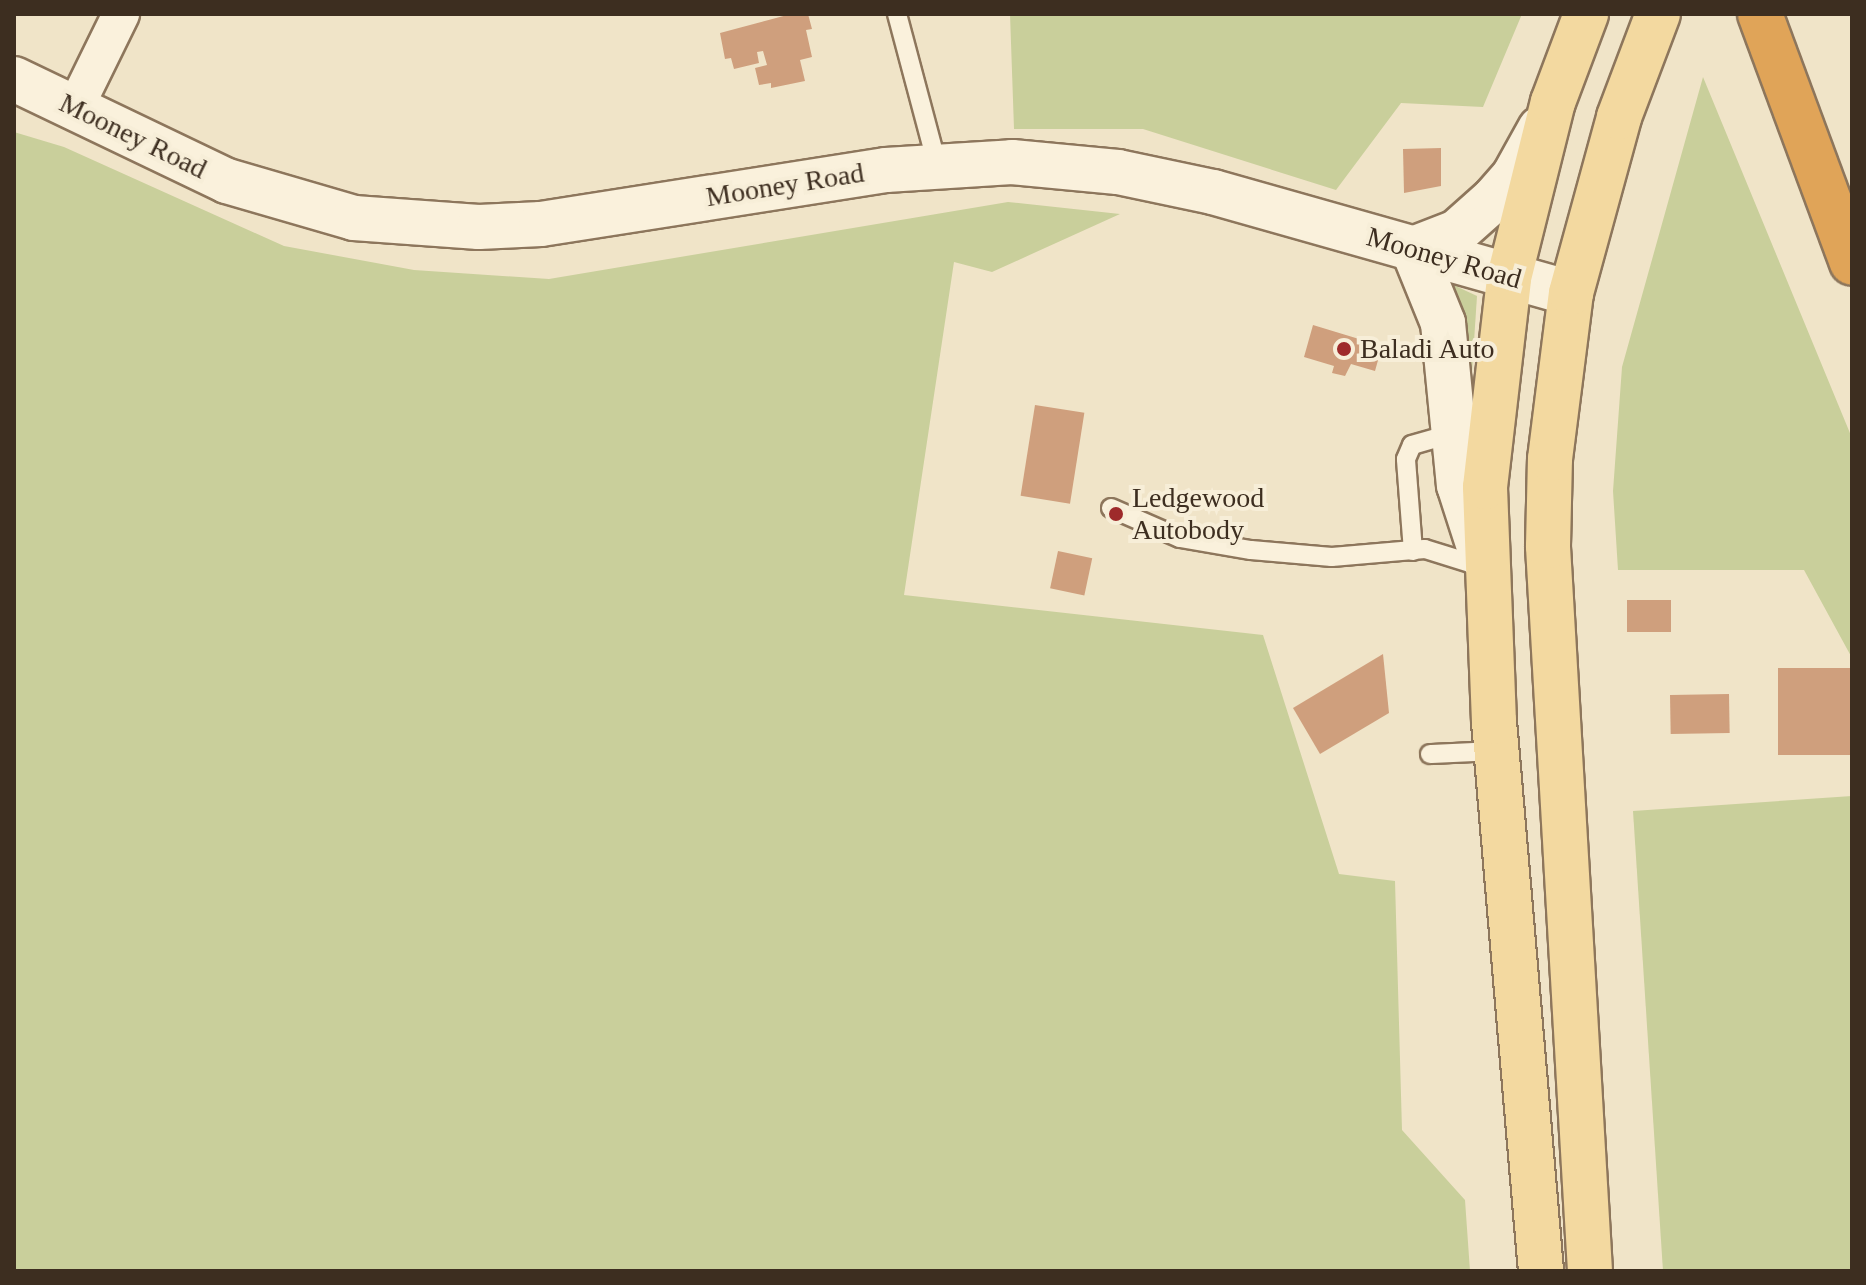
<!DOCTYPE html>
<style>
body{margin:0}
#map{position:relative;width:1866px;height:1285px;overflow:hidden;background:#f0e4c8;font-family:Georgia,serif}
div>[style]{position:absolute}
.green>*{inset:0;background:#c9cf9b}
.building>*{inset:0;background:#cf9f7d;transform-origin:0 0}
.roads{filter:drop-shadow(2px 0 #8d765c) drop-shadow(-2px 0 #8d765c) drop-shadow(0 2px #8d765c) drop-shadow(0 -2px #8d765c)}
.service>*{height:18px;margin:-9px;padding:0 9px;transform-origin:9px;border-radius:9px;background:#faf1dc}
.minor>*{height:36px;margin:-18px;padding:0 18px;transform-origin:18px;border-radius:18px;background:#faf1dc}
.tertiary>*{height:44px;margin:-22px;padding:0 22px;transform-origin:22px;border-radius:22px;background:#faf1dc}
.primary>*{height:44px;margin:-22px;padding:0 22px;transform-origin:22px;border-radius:22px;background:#f3d9a0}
.motorway>*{height:44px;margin:-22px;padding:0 22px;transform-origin:22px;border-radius:22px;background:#e0a458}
.dots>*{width:22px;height:22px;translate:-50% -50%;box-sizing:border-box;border:4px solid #f7eed8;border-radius:50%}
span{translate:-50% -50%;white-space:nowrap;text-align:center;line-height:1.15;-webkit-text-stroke:8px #f7eed8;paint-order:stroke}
.street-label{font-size:28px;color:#3d2e20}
.poi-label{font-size:28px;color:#3d2e20}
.left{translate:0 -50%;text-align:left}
.frame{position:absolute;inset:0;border:16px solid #3d2e20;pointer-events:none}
</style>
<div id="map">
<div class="green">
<i style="clip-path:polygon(1010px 14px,1522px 14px,1483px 107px,1401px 103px,1336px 190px,1143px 129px,1014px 129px)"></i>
<i style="clip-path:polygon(1703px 77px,1852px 438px,1852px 658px,1804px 570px,1618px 570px,1613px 491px,1622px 367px)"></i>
<i style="clip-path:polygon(14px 132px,64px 147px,284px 246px,414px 270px,549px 279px,1008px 202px,1120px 214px,992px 272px,954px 262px,904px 595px,1263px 635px,1339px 874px,1395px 881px,1402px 1130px,1465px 1200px,1470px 1271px,14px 1271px)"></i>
<i style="clip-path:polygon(1445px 281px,1477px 296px,1469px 417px)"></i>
<i style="clip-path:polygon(1852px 796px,1852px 1271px,1663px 1271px,1633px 811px)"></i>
</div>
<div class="building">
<i style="clip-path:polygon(791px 14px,808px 14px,812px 29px,806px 30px,812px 57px,800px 60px,805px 81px,771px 88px,771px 83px,759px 85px,755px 68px,767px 65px,763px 51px,757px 52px,759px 63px,734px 69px,731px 58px,725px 59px,720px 33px)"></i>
<i style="clip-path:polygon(1441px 148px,1441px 186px,1404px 193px,1403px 149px)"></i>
<i style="clip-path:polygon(1313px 325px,1382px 346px,1375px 371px,1351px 364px,1345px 376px,1332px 373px,1334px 366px,1304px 357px)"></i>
<i style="left:1035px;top:405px;width:50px;height:92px;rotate:9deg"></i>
<i style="left:1058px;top:551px;width:35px;height:38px;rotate:12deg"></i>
<i style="left:1627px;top:600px;width:44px;height:32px"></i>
<i style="clip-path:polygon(1383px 654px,1389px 713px,1320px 754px,1293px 708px)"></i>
<i style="left:1852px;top:668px;width:87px;height:74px;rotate:90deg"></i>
<i style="left:1729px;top:694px;width:39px;height:59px;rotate:89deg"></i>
</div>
<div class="roads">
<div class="service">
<i style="left:897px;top:14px;width:155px;rotate:75.1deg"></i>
<i style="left:1111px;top:508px;width:75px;rotate:23.5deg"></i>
<i style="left:1180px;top:538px;width:72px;rotate:9.6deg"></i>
<i style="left:1251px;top:550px;width:81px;rotate:4.9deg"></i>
<i style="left:1332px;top:557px;width:93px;rotate:-4.9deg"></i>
<i style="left:1425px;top:549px;width:61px;rotate:17.2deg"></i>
<i style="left:1413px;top:551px;width:92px;rotate:-94.4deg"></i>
<i style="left:1406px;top:459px;width:15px;rotate:-67deg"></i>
<i style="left:1412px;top:445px;width:44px;rotate:-15.9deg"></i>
<i style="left:1430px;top:754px;width:67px;rotate:-2.6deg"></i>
</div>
<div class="minor">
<i style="left:75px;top:108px;width:105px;rotate:-63.9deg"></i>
</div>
<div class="tertiary">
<i style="left:14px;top:79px;width:236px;rotate:25.6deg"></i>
<i style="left:227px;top:181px;width:132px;rotate:16.2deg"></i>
<i style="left:354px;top:218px;width:125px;rotate:4.1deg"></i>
<i style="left:479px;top:227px;width:62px;rotate:-2.8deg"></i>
<i style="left:541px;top:224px;width:349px;rotate:-8.9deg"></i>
<i style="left:886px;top:170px;width:126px;rotate:-3.6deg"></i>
<i style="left:1012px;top:162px;width:106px;rotate:5.4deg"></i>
<i style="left:1118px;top:172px;width:97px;rotate:11.9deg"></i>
<i style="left:1213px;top:192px;width:372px;rotate:15.8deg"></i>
<i style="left:1413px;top:249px;width:80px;rotate:67.9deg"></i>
<i style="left:1443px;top:323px;width:163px;rotate:84.4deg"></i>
<i style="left:1459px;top:485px;width:75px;rotate:72.1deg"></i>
<i style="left:1413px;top:249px;width:47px;rotate:-21.1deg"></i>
<i style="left:1457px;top:232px;width:50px;rotate:-41.7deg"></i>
<i style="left:1494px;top:199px;width:30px;rotate:-49deg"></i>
<i style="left:1514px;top:176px;width:54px;rotate:-61deg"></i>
</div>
<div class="primary">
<i style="left:1541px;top:1271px;width:551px;rotate:-94.89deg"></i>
<i style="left:1494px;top:722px;width:235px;rotate:-92.2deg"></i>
<i style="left:1485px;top:487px;width:210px;rotate:-83.4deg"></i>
<i style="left:1509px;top:278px;width:181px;rotate:-76deg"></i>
<i style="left:1553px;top:102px;width:94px;rotate:-69.4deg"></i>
<i style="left:1590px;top:1271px;width:726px;rotate:-93.32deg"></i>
<i style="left:1548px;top:546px;width:87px;rotate:-88.7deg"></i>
<i style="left:1550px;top:459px;width:167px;rotate:-82.8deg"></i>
<i style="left:1571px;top:293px;width:182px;rotate:-74.7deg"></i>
<i style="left:1619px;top:117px;width:110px;rotate:-69.3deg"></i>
</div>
<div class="motorway">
<i style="left:1760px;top:14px;width:265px;rotate:69.7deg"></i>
</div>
</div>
<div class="dots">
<i style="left:1344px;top:349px;background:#9e2a2b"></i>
<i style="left:1116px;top:514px;background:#9e2a2b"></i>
</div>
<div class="street-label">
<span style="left:133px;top:136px;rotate:26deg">Mooney Road</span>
<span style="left:785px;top:185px;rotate:-9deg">Mooney Road</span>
<span style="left:1444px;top:258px;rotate:16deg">Mooney Road</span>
</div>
<div class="poi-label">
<span class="left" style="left:1360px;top:349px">Baladi Auto</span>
<span class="left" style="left:1132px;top:514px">Ledgewood<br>Autobody</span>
</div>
<div class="frame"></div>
</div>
